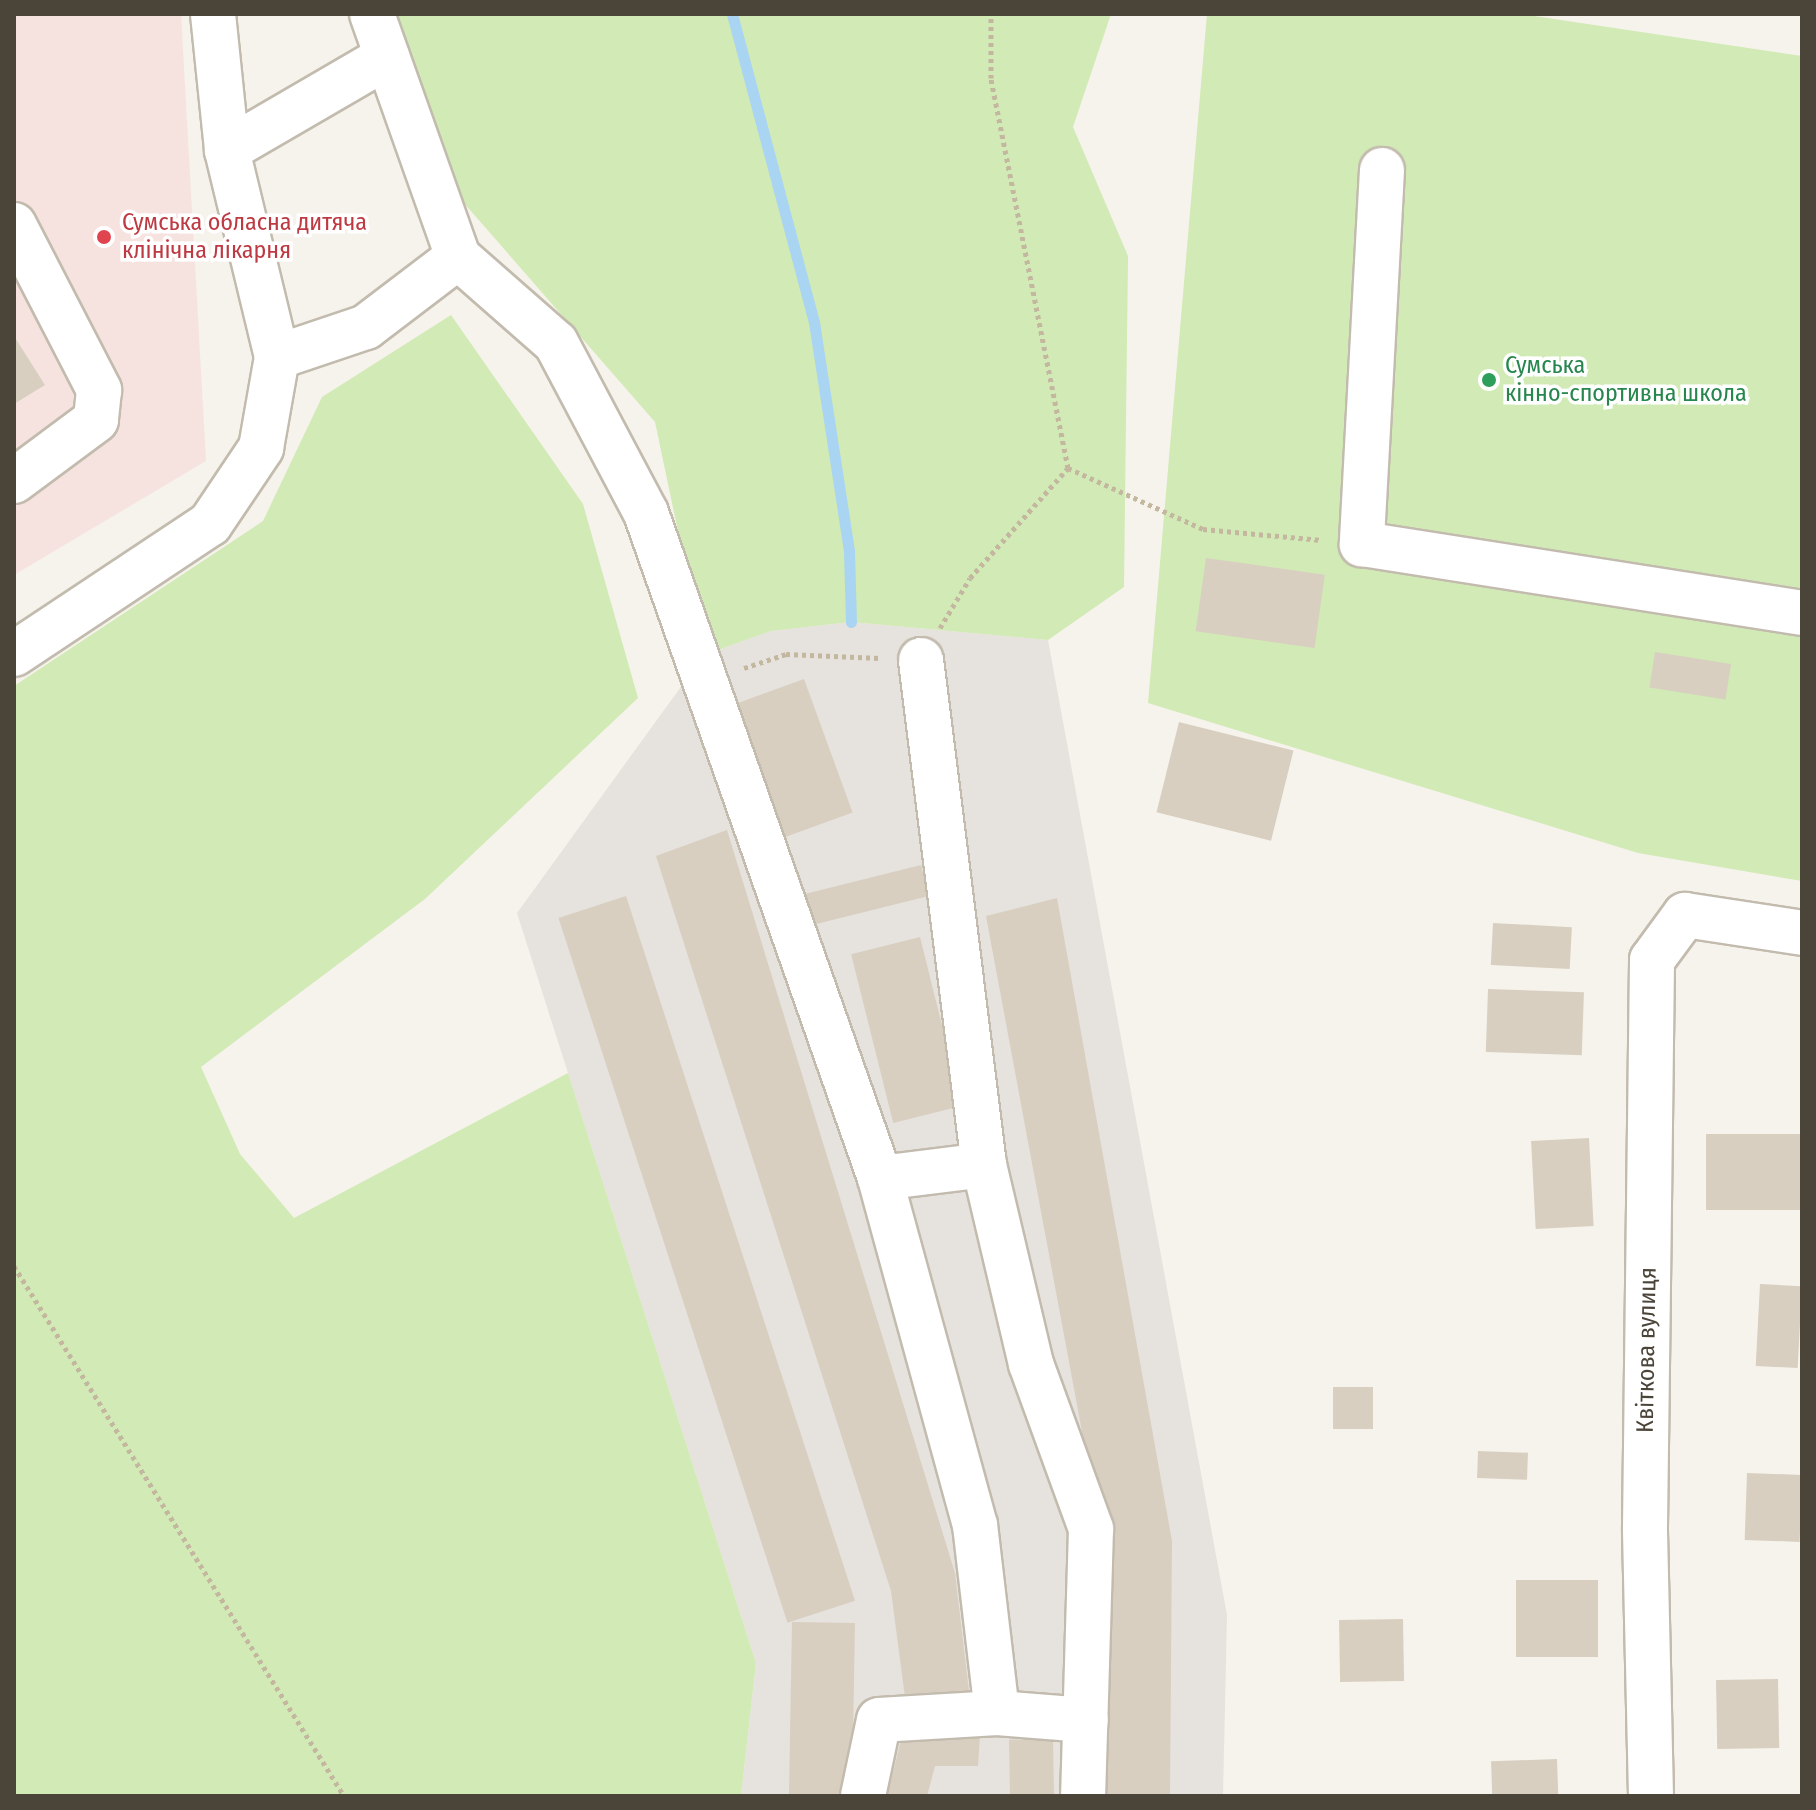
<!DOCTYPE html>
<meta charset="utf-8">
<style>
body{margin:0}
#map{position:relative;width:1816px;height:1810px;overflow:hidden;background:#f6f3ec;font-family:"Fira Sans Condensed",sans-serif}
div>[style]{position:absolute}
.industrial>*{inset:0;background:#e6e2dd}
.medical>*{inset:0;background:#f6e3e0}
.green>*{inset:0;background:#d2eab5}
.stream>*{height:11px;margin:-5.5px;padding:0 5.5px;transform-origin:5.5px;border-radius:5.5px;background:#a9d4f2}
.building>*{inset:0;background:#d8cfc1;transform-origin:0 0}
.path>*{height:5px;margin-top:-2.5px;transform-origin:0;background:repeating-linear-gradient(90deg,#c4b79f 0 4px,transparent 0 8px)}
.roads{filter:drop-shadow(2px 0 #c2bbae) drop-shadow(-2px 0 #c2bbae) drop-shadow(0 2px #c2bbae) drop-shadow(0 -2px #c2bbae)}
.minor>*{height:44px;margin:-22px;padding:0 22px;transform-origin:22px;border-radius:22px;background:#fff}
.dots>*{width:22px;height:22px;translate:-50% -50%;box-sizing:border-box;border:4px solid #fff;border-radius:50%}
span{translate:-50% -50%;white-space:nowrap;text-align:center;line-height:1.15;-webkit-text-stroke:7px #fff;paint-order:stroke}
.health-label{font-size:24px;color:#be3a42}
.left{translate:0 -50%;text-align:left}
.leisure-label{font-size:24px;color:#27864d}
.street-label{font-size:24px;color:#4b4439}
.frame{position:absolute;inset:0;border:16px solid #4b4439;pointer-events:none}
</style>
<div id="map">
<div class="industrial">
<i style="clip-path:polygon(851px 622px,1048px 640px,1227px 1615px,1223px 1796px,741px 1796px,756px 1663px,517px 913px,704px 655px,771px 631px)"></i>
</div>
<div class="medical">
<i style="clip-path:polygon(14px 14px,181px 14px,206px 461px,14px 575px)"></i>
</div>
<div class="green">
<i style="clip-path:polygon(386px 14px,1111px 14px,1073px 127px,1128px 256px,1124px 587px,1048px 640px,851px 622px,771px 631px,704px 655px,655px 422px,463px 202px)"></i>
<i style="clip-path:polygon(1207px 14px,1521px 14px,1802px 56px,1802px 881px,1638px 853px,1148px 703px)"></i>
<i style="clip-path:polygon(451px 315px,583px 504px,638px 698px,425px 899px,201px 1067px,240px 1154px,294px 1218px,568px 1073px,756px 1663px,741px 1796px,14px 1796px,14px 686px,263px 521px,322px 397px)"></i>
</div>
<div class="stream">
<i style="left:732px;top:14px;width:319px;rotate:75.1deg"></i>
<i style="left:814px;top:322px;width:232px;rotate:81.3deg"></i>
<i style="left:849px;top:551px;width:71px;rotate:88.4deg"></i>
</div>
<div class="building">
<i style="clip-path:polygon(14px 336px,45px 385px,14px 404px)"></i>
<i style="left:1206px;top:558px;width:120px;height:74px;rotate:8deg"></i>
<i style="left:1655px;top:652px;width:77px;height:36px;rotate:9deg"></i>
<i style="left:804px;top:679px;width:142px;height:73px;rotate:70deg"></i>
<i style="left:1179px;top:722px;width:118px;height:93px;rotate:14deg"></i>
<i style="clip-path:polygon(727px 830px,955px 1573px,970px 1700px,906px 1705px,891px 1591px,656px 856px)"></i>
<i style="left:921px;top:865px;width:32px;height:124px;rotate:76deg"></i>
<i style="left:626px;top:896px;width:741px;height:71px;rotate:72deg"></i>
<i style="clip-path:polygon(1057px 898px,1172px 1541px,1170px 1796px,1102px 1796px,1104px 1550px,986px 916px)"></i>
<i style="left:1493px;top:923px;width:79px;height:42px;rotate:3deg"></i>
<i style="left:920px;top:937px;width:174px;height:71px;rotate:76deg"></i>
<i style="left:1488px;top:989px;width:96px;height:63px;rotate:2deg"></i>
<i style="left:1802px;top:1134px;width:76px;height:96px;rotate:90deg"></i>
<i style="left:1589px;top:1138px;width:88px;height:58px;rotate:87deg"></i>
<i style="left:1760px;top:1284px;width:42px;height:82px;rotate:3deg"></i>
<i style="left:1373px;top:1387px;width:42px;height:40px;rotate:90deg"></i>
<i style="left:1478px;top:1451px;width:50px;height:27px;rotate:2deg"></i>
<i style="left:1747px;top:1473px;width:55px;height:67px;rotate:2deg"></i>
<i style="left:1516px;top:1580px;width:82px;height:77px"></i>
<i style="left:1403px;top:1619px;width:62px;height:64px;rotate:89deg"></i>
<i style="left:792px;top:1622px;width:63px;height:174px;rotate:1deg"></i>
<i style="left:1778px;top:1679px;width:69px;height:62px;rotate:89deg"></i>
<i style="clip-path:polygon(903px 1732px,980px 1735px,978px 1766px,935px 1766px,927px 1796px,887px 1796px)"></i>
<i style="left:1053px;top:1739px;width:57px;height:44px;rotate:89deg"></i>
<i style="left:1557px;top:1759px;width:37px;height:66px;rotate:88deg"></i>
</div>
<div class="path">
<i style="left:1068px;top:468px;width:148px;rotate:24.3deg"></i>
<i style="left:1203px;top:529px;width:119px;rotate:5.3deg"></i>
<i style="left:940px;top:628px;width:58px;rotate:-59deg"></i>
<i style="left:970px;top:578px;width:147px;rotate:-48.3deg"></i>
<i style="left:1068px;top:468px;width:398px;rotate:-101.2deg"></i>
<i style="left:991px;top:78px;width:64px;rotate:-90deg"></i>
<i style="left:744px;top:668px;width:44px;rotate:-18.4deg"></i>
<i style="left:786px;top:654px;width:94px;rotate:2.4deg"></i>
<i style="left:14px;top:1266px;width:624px;rotate:58.09deg"></i>
</div>
<div class="roads">
<div class="minor">
<i style="left:213px;top:14px;width:137px;rotate:84.1deg"></i>
<i style="left:227px;top:150px;width:213px;rotate:76.4deg"></i>
<i style="left:277px;top:357px;width:94px;rotate:-18.6deg"></i>
<i style="left:366px;top:327px;width:116px;rotate:-37.3deg"></i>
<i style="left:458px;top:257px;width:130px;rotate:41.3deg"></i>
<i style="left:556px;top:343px;width:192px;rotate:62.1deg"></i>
<i style="left:646px;top:513px;width:705px;rotate:70.61deg"></i>
<i style="left:880px;top:1178px;width:360px;rotate:74.7deg"></i>
<i style="left:975px;top:1525px;width:189px;rotate:83.3deg"></i>
<i style="left:997px;top:1713px;width:118px;rotate:176.6deg"></i>
<i style="left:879px;top:1720px;width:78px;rotate:101.9deg"></i>
<i style="left:372px;top:14px;width:258px;rotate:70.5deg"></i>
<i style="left:227px;top:150px;width:185px;rotate:-30.2deg"></i>
<i style="left:1382px;top:170px;width:375px;rotate:93.1deg"></i>
<i style="left:1362px;top:544px;width:445px;rotate:8.9deg"></i>
<i style="left:14px;top:225px;width:186px;rotate:62.7deg"></i>
<i style="left:99px;top:390px;width:30px;rotate:96deg"></i>
<i style="left:96px;top:420px;width:102px;rotate:143.4deg"></i>
<i style="left:14px;top:654px;width:235px;rotate:-33.6deg"></i>
<i style="left:210px;top:524px;width:92px;rotate:-56.1deg"></i>
<i style="left:261px;top:448px;width:92px;rotate:-80deg"></i>
<i style="left:921px;top:660px;width:509px;rotate:82.89deg"></i>
<i style="left:880px;top:1178px;width:105px;rotate:-7.1deg"></i>
<i style="left:984px;top:1165px;width:204px;rotate:76.7deg"></i>
<i style="left:1031px;top:1364px;width:176px;rotate:70deg"></i>
<i style="left:1091px;top:1529px;width:267px;rotate:91.7deg"></i>
<i style="left:997px;top:1713px;width:89px;rotate:4.5deg"></i>
<i style="left:1651px;top:1796px;width:269px;rotate:-91.3deg"></i>
<i style="left:1645px;top:1527px;width:567px;rotate:-89.29deg"></i>
<i style="left:1652px;top:960px;width:56px;rotate:-53.7deg"></i>
<i style="left:1685px;top:915px;width:118px;rotate:8.7deg"></i>
</div>
</div>
<div class="dots">
<i style="left:104px;top:237px;background:#e0444e"></i>
<i style="left:1489px;top:380px;background:#2e9e5b"></i>
</div>
<div class="health-label">
<span class="left" style="left:122px;top:237px">Сумська обласна дитяча<br>клінічна лікарня</span>
</div>
<div class="leisure-label">
<span class="left" style="left:1505px;top:380px">Сумська<br>кінно-спортивна школа</span>
</div>
<div class="street-label">
<span style="left:1647px;top:1350px;rotate:-89deg">Квіткова вулиця</span>
</div>
<div class="frame"></div>
</div>
